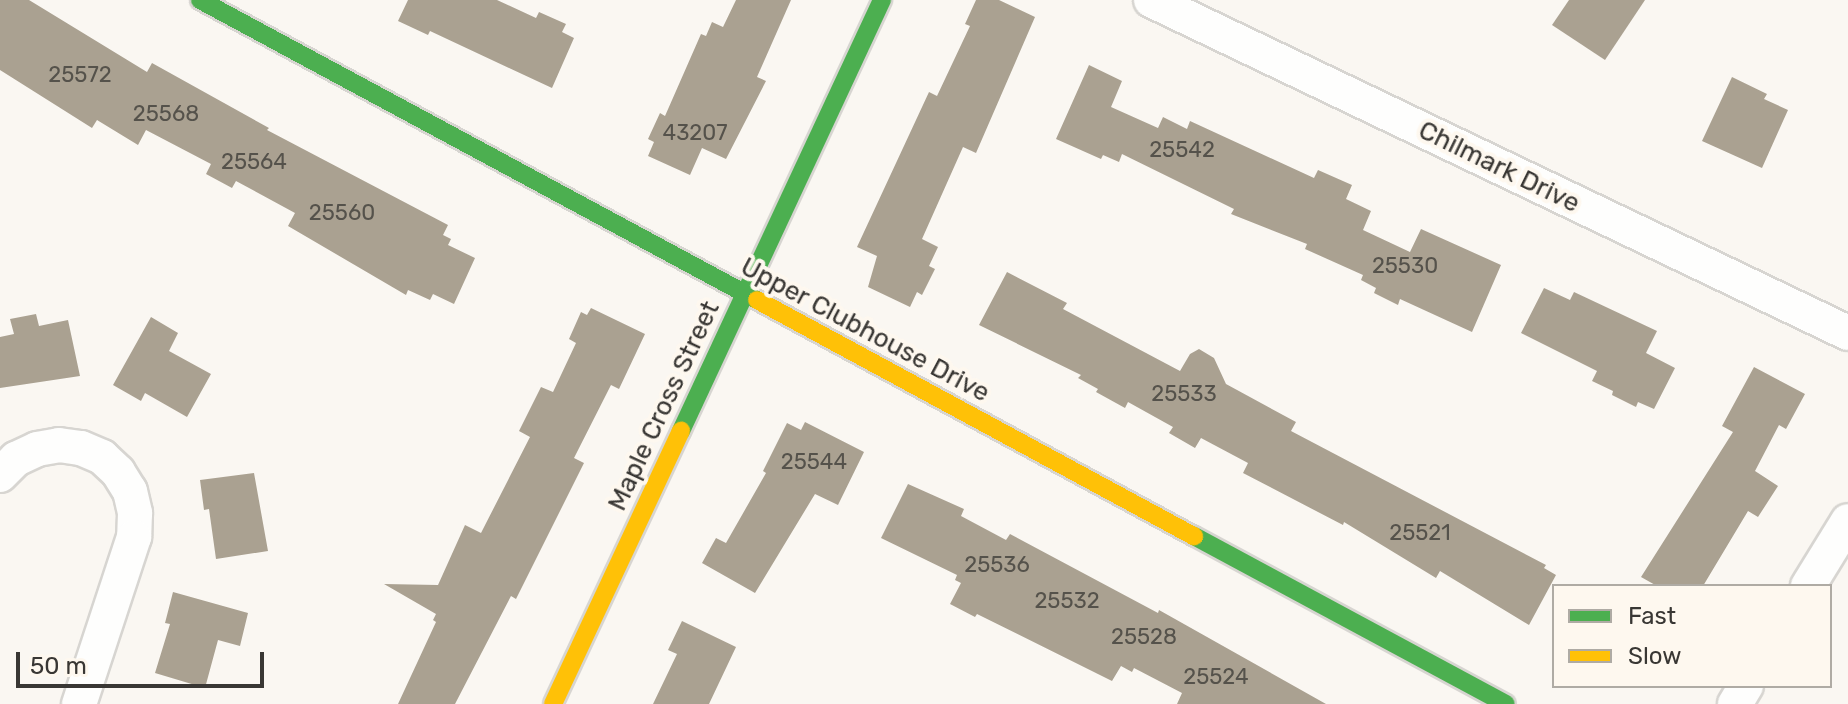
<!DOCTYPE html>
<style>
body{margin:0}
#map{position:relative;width:1848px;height:704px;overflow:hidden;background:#faf7f2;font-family:Rubik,sans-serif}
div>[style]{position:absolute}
.building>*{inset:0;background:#aaa191}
.roads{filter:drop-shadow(2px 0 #d7d5d1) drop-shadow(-2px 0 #d7d5d1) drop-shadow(0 2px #d7d5d1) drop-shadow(0 -2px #d7d5d1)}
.street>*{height:34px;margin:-17px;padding:0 17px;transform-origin:17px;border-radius:17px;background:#fefefd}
.fast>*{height:18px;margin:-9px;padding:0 9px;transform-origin:9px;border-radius:9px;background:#4caf50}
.slow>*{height:18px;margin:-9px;padding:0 9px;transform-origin:9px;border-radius:9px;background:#ffc107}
span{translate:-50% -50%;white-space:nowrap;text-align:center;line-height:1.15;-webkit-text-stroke:8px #fef8ef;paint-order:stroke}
.number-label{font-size:22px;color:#55524b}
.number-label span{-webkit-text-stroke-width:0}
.street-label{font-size:26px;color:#393734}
.legend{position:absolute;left:1552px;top:584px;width:280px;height:104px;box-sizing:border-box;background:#fef8ef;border:2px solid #afaba4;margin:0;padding:10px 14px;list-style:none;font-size:24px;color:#393734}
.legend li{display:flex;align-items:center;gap:16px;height:40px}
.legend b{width:40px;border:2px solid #afaba4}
.scale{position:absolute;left:16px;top:652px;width:248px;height:36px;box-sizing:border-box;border:4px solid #393734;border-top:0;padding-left:10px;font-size:24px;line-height:28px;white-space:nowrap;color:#393734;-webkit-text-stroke:6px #fef8ef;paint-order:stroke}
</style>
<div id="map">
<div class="building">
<i style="clip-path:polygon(0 0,29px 0,147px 72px,152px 63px,269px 128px,267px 130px,448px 225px,443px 235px,451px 239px,448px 245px,475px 258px,454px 304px,433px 294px,430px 300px,408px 290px,406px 295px,288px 226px,295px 213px,236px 181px,232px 188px,206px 174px,211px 164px,146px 130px,138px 145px,97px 120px,92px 128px,0 70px)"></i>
<i style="clip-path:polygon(408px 0,497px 0,536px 18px,539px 12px,566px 24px,562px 32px,574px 38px,552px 88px,430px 31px,428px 35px,398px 21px)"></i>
<i style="clip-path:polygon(736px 0,791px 0,757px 77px,766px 81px,726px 159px,702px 148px,690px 175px,648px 156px,654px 142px,648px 139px,660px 113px,665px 116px,701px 34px,706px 36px,712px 22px,723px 27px)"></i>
<i style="clip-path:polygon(976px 0,999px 0,1035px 17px,976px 153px,963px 147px,922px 239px,938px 247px,929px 266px,935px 269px,922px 295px,917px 292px,910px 307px,868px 287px,877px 256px,857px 247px,929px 92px,937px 96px,970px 26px,965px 24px)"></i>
<i style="clip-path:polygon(1569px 0,1645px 0,1605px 60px,1552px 25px)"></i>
<i style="clip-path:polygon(1089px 65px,1122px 81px,1111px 107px,1158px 128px,1163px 117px,1187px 129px,1190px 121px,1314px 178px,1318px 170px,1352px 185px,1346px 199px,1371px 211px,1363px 230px,1410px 252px,1421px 229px,1501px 265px,1472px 332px,1400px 299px,1398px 305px,1374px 293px,1376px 288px,1361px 280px,1363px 275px,1305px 249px,1307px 244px,1231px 214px,1234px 209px,1122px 154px,1119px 162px,1103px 155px,1101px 159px,1056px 139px)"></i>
<i style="clip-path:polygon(1732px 77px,1767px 94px,1764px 99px,1788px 110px,1762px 168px,1702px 141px)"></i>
<i style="clip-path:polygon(1007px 272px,1067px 303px,1063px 309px,1180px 371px,1190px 354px,1199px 349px,1214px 358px,1226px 384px,1296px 422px,1291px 431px,1546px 565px,1544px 568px,1556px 575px,1529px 625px,1440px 571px,1436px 578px,1344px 522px,1343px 525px,1243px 473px,1248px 463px,1201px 438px,1195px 448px,1169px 433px,1173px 427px,1128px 402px,1125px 408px,1096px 392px,1098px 389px,1078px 378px,1081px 375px,979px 325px)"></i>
<i style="clip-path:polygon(1544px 288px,1570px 300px,1574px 292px,1657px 331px,1646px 353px,1675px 368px,1654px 409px,1638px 402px,1636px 407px,1612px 395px,1613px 391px,1592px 381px,1597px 371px,1521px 333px)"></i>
<i style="clip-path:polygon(591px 308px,645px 334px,619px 389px,611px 385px,574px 458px,584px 463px,516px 599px,511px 596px,455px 704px,398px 704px,436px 622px,433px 620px,436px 614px,384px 584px,438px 585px,465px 525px,481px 533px,530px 437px,519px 431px,541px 387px,553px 392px,576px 343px,569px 339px,581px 312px,587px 315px)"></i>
<i style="clip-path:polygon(36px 314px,39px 326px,68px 320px,80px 376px,0 388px,0 337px,14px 334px,10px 319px)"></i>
<i style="clip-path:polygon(151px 317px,178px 333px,169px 351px,211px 374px,187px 417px,145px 393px,141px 401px,113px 385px)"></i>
<i style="clip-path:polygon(1754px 367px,1805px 394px,1786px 429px,1779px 425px,1755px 471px,1778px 486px,1758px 517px,1748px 511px,1703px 586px,1657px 586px,1641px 577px,1733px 432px,1722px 426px)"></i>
<i style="clip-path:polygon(805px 422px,864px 452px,838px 505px,815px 494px,755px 593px,702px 563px,716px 538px,726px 543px,766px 473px,763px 471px,787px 423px,801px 430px)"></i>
<i style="clip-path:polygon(254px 473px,268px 551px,216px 559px,209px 509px,204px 510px,200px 480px)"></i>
<i style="clip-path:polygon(908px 484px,964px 509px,961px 516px,1006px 540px,1010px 534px,1158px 613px,1159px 610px,1326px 704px,1177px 704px,1182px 693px,1134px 668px,1132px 672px,1121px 666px,1112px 681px,977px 614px,975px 617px,950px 604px,961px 583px,955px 580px,957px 575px,881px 538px)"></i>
<i style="clip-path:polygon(173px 592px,248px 613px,240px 646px,218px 640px,205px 688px,155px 673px,170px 624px,165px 623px)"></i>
<i style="clip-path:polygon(682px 621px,736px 647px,709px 704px,653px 704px,677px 654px,668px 650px)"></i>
</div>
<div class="roads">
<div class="street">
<i style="left:1151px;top:0;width:772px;rotate:25.54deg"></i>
<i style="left:0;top:475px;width:23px;rotate:-45deg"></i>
<i style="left:16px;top:459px;width:23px;rotate:-25deg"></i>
<i style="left:37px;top:449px;width:22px;rotate:-10deg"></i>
<i style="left:59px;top:445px;width:22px;rotate:8deg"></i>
<i style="left:81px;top:448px;width:23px;rotate:23deg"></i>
<i style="left:102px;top:457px;width:22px;rotate:43deg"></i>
<i style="left:118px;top:472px;width:22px;rotate:58deg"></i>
<i style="left:130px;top:491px;width:23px;rotate:77deg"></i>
<i style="left:135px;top:513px;width:24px;rotate:92deg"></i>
<i style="left:134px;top:537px;width:176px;rotate:108.2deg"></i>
<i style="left:1808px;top:586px;width:76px;rotate:-58.4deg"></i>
<i style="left:1735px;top:704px;width:21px;rotate:-59deg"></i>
</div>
<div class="fast">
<i style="left:200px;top:0;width:633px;rotate:28.31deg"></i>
<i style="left:681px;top:431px;width:476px;rotate:-65deg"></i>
<i style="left:1194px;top:536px;width:354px;rotate:28.3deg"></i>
</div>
<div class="slow">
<i style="left:757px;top:300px;width:497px;rotate:28.4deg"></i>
<i style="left:553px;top:704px;width:302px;rotate:-64.9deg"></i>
</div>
</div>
<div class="number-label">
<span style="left:80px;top:75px">25572</span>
<span style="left:166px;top:114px">25568</span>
<span style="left:695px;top:133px">43207</span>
<span style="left:1182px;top:150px">25542</span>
<span style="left:254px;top:162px">25564</span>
<span style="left:342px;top:213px">25560</span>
<span style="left:1405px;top:266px">25530</span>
<span style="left:1184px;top:394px">25533</span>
<span style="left:814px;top:462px">25544</span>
<span style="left:1420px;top:533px">25521</span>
<span style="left:997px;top:565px">25536</span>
<span style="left:1067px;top:601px">25532</span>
<span style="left:1144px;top:637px">25528</span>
<span style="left:1216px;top:677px">25524</span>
</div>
<div class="street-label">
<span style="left:1499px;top:167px;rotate:26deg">Chilmark Drive</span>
<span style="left:865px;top:330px;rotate:28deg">Upper Clubhouse Drive</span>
<span style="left:664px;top:406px;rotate:-65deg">Maple Cross Street</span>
</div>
<ul class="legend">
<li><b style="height:10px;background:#4caf50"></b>Fast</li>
<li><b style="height:10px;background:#ffc107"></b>Slow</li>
</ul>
<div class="scale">50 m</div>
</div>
